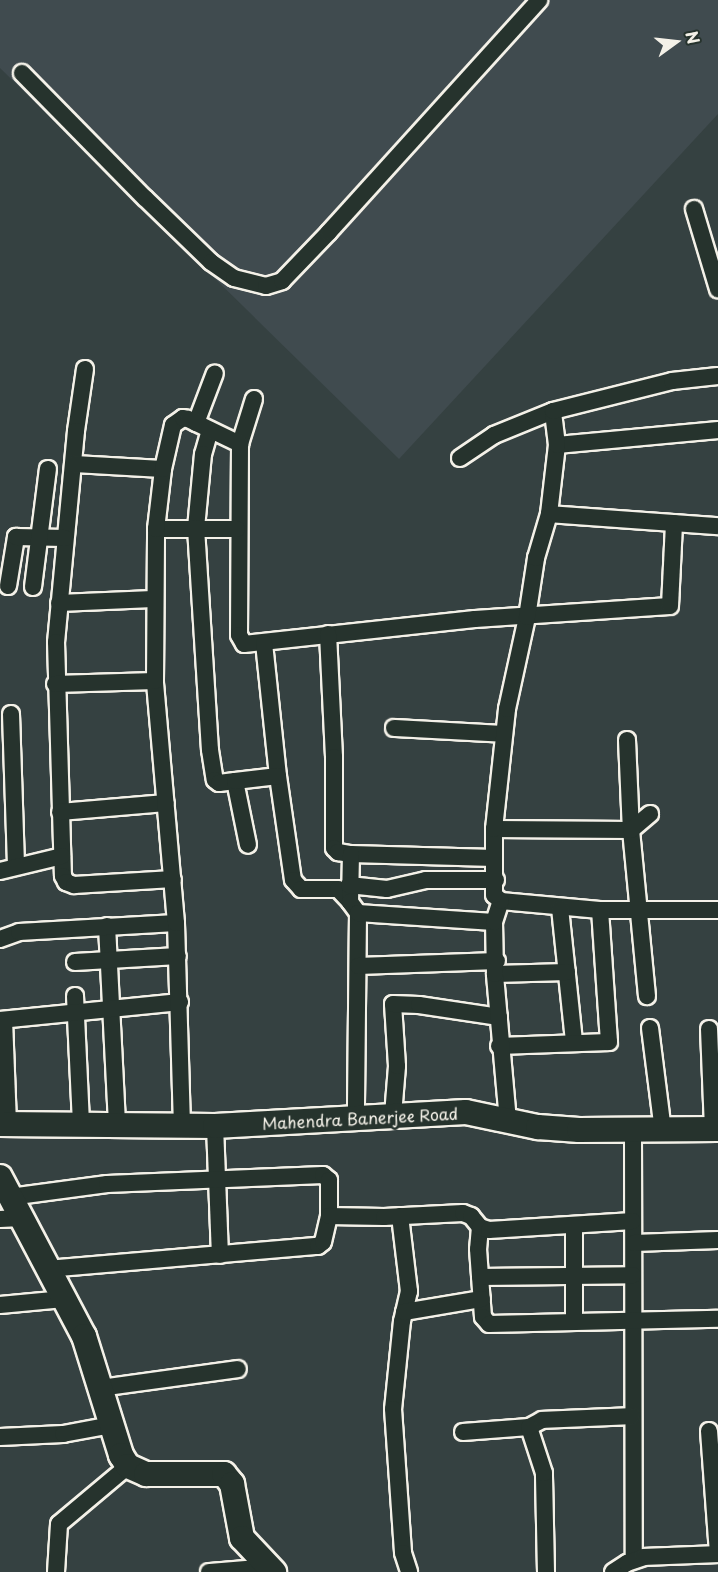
<!DOCTYPE html>
<style>
body{margin:0}
#map{position:relative;width:718px;height:1572px;overflow:hidden;background:#354141;font-family:"Playpen Sans",sans-serif}
div>[style]{position:absolute}
.built>*{inset:0;background:#404b4f}
.roads{filter:drop-shadow(2px 0 #f4f1e8) drop-shadow(-2px 0 #f4f1e8) drop-shadow(0 2px #f4f1e8) drop-shadow(0 -2px #f4f1e8)}
.street>*{height:16px;margin:-8px;padding:0 8px;transform-origin:8px;border-radius:8px;background:#26332d}
.secondary>*{height:24px;margin:-12px;padding:0 12px;transform-origin:12px;border-radius:12px;background:#26332d}
span{translate:-50% -50%;white-space:nowrap;text-align:center;line-height:1.15;-webkit-text-stroke:5px #26332d;paint-order:stroke}
.street-label{font-size:16px;color:#f4f1e8}
.north{position:absolute;left:646px;top:12px;width:60px;height:60px;-webkit-text-stroke:4px #26332d;paint-order:stroke;rotate:75deg;font-size:16px;font-weight:700;line-height:24px;text-align:center;color:#f4f1e8}
.north::after{content:'';display:block;margin:auto;width:21px;height:27px;background:#f4f1e8;clip-path:polygon(50% 0,100% 100%,50% 72%,0 100%)}
</style>
<div id="map">
<div class="built">
<i style="clip-path:polygon(0 0,718px 0,718px 114px,399px 459px,0 68px)"></i>
</div>
<div class="roads">
<div class="street">
<i style="left:22px;top:73px;width:175px;rotate:45.5deg"></i>
<i style="left:145px;top:198px;width:92px;rotate:44.1deg"></i>
<i style="left:211px;top:262px;width:28px;rotate:35deg"></i>
<i style="left:234px;top:278px;width:33px;rotate:14deg"></i>
<i style="left:266px;top:286px;width:17px;rotate:-17deg"></i>
<i style="left:282px;top:281px;width:68px;rotate:-46.2deg"></i>
<i style="left:329px;top:232px;width:313px;rotate:-47.8deg"></i>
<i style="left:694px;top:209px;width:84px;rotate:73.3deg"></i>
<i style="left:85px;top:369px;width:63px;rotate:98.3deg"></i>
<i style="left:76px;top:431px;width:212px;rotate:95.4deg"></i>
<i style="left:56px;top:642px;width:234px;rotate:88.3deg"></i>
<i style="left:63px;top:876px;width:7px;rotate:63deg"></i>
<i style="left:66px;top:882px;width:9px;rotate:21deg"></i>
<i style="left:74px;top:885px;width:99px;rotate:-3.5deg"></i>
<i style="left:254px;top:399px;width:47px;rotate:107.3deg"></i>
<i style="left:240px;top:444px;width:191px;rotate:90.3deg"></i>
<i style="left:239px;top:635px;width:10px;rotate:61deg"></i>
<i style="left:244px;top:644px;width:232px;rotate:-6.2deg"></i>
<i style="left:475px;top:619px;width:195px;rotate:-3.8deg"></i>
<i style="left:670px;top:606px;width:83px;rotate:-87.2deg"></i>
<i style="left:196px;top:423px;width:53px;rotate:-69.2deg"></i>
<i style="left:210px;top:430px;width:25px;rotate:106deg"></i>
<i style="left:203px;top:454px;width:74px;rotate:95.4deg"></i>
<i style="left:196px;top:528px;width:222px;rotate:86.4deg"></i>
<i style="left:210px;top:750px;width:30px;rotate:81deg"></i>
<i style="left:215px;top:780px;width:5px;rotate:37deg"></i>
<i style="left:219px;top:783px;width:16px;rotate:-7deg"></i>
<i style="left:235px;top:781px;width:65px;rotate:78.5deg"></i>
<i style="left:557px;top:445px;width:162px;rotate:-5.3deg"></i>
<i style="left:460px;top:458px;width:41px;rotate:-34.1deg"></i>
<i style="left:494px;top:435px;width:64px;rotate:-22.1deg"></i>
<i style="left:74px;top:464px;width:89px;rotate:3.2deg"></i>
<i style="left:549px;top:514px;width:69px;rotate:-83.4deg"></i>
<i style="left:557px;top:445px;width:34px;rotate:-97deg"></i>
<i style="left:553px;top:411px;width:123px;rotate:-14.1deg"></i>
<i style="left:672px;top:381px;width:46px;rotate:-6.2deg"></i>
<i style="left:156px;top:529px;width:81px"></i>
<i style="left:8px;top:586px;width:50px;rotate:-80.7deg"></i>
<i style="left:16px;top:537px;width:49px;rotate:1.2deg"></i>
<i style="left:33px;top:587px;width:119px;rotate:-82.8deg"></i>
<i style="left:59px;top:603px;width:94px;rotate:-2.4deg"></i>
<i style="left:328px;top:634px;width:123px;rotate:87.2deg"></i>
<i style="left:334px;top:757px;width:91px;rotate:90deg"></i>
<i style="left:334px;top:848px;width:6px;rotate:45deg"></i>
<i style="left:338px;top:852px;width:13px;rotate:9deg"></i>
<i style="left:351px;top:854px;width:143px;rotate:1.6deg"></i>
<i style="left:264px;top:643px;width:134px;rotate:84deg"></i>
<i style="left:278px;top:776px;width:105px;rotate:81.8deg"></i>
<i style="left:293px;top:880px;width:12px;rotate:48deg"></i>
<i style="left:301px;top:889px;width:37px"></i>
<i style="left:338px;top:889px;width:18px;rotate:47deg"></i>
<i style="left:55px;top:684px;width:100px;rotate:-1.7deg"></i>
<i style="left:11px;top:714px;width:152px;rotate:88.1deg"></i>
<i style="left:394px;top:728px;width:110px;rotate:3.1deg"></i>
<i style="left:627px;top:740px;width:90px;rotate:87.5deg"></i>
<i style="left:631px;top:830px;width:167px;rotate:84.5deg"></i>
<i style="left:235px;top:781px;width:43px;rotate:-6.6deg"></i>
<i style="left:60px;top:812px;width:106px;rotate:-4.9deg"></i>
<i style="left:494px;top:829px;width:137px;rotate:0.4deg"></i>
<i style="left:631px;top:830px;width:25px;rotate:-40deg"></i>
<i style="left:351px;top:854px;width:48px;rotate:91.2deg"></i>
<i style="left:350px;top:902px;width:14px;rotate:54deg"></i>
<i style="left:358px;top:913px;width:204px;rotate:90.6deg"></i>
<i style="left:0;top:871px;width:64px;rotate:-13.6deg"></i>
<i style="left:349px;top:885px;width:38px;rotate:6deg"></i>
<i style="left:387px;top:889px;width:40px;rotate:-13deg"></i>
<i style="left:426px;top:880px;width:70px"></i>
<i style="left:501px;top:901px;width:99px;rotate:5.2deg"></i>
<i style="left:600px;top:910px;width:118px"></i>
<i style="left:560px;top:908px;width:134px;rotate:84deg"></i>
<i style="left:358px;top:913px;width:136px;rotate:3.8deg"></i>
<i style="left:107px;top:926px;width:199px;rotate:87.1deg"></i>
<i style="left:0;top:939px;width:20px;rotate:-20deg"></i>
<i style="left:19px;top:932px;width:157px;rotate:-3.3deg"></i>
<i style="left:75px;top:962px;width:103px;rotate:-3.3deg"></i>
<i style="left:358px;top:966px;width:139px;rotate:-2.1deg"></i>
<i style="left:495px;top:974px;width:72px;rotate:-1.6deg"></i>
<i style="left:75px;top:996px;width:129px;rotate:87.3deg"></i>
<i style="left:0;top:1020px;width:181px;rotate:-5.7deg"></i>
<i style="left:4px;top:1020px;width:104px;rotate:87.8deg"></i>
<i style="left:650px;top:1028px;width:104px;rotate:82.8deg"></i>
<i style="left:709px;top:1029px;width:100px;rotate:87.7deg"></i>
<i style="left:499px;top:1046px;width:110px;rotate:-2.1deg"></i>
<i style="left:609px;top:1042px;width:132px;rotate:-93.9deg"></i>
<i style="left:393px;top:1115px;width:49px;rotate:-85.3deg"></i>
<i style="left:397px;top:1066px;width:62px;rotate:-93.7deg"></i>
<i style="left:393px;top:1004px;width:26px;rotate:2deg"></i>
<i style="left:419px;top:1005px;width:81px;rotate:8.5deg"></i>
<i style="left:508px;top:1121px;width:148px;rotate:-95.1deg"></i>
<i style="left:495px;top:974px;width:52px;rotate:-91.1deg"></i>
<i style="left:494px;top:922px;width:22px;rotate:-72deg"></i>
<i style="left:501px;top:901px;width:9px;rotate:-139deg"></i>
<i style="left:494px;top:895px;width:66px;rotate:-90deg"></i>
<i style="left:494px;top:829px;width:121px;rotate:-83.8deg"></i>
<i style="left:507px;top:709px;width:94px;rotate:-77.7deg"></i>
<i style="left:527px;top:617px;width:60px;rotate:-81.3deg"></i>
<i style="left:536px;top:558px;width:46px;rotate:-73.5deg"></i>
<i style="left:549px;top:514px;width:169px;rotate:4.1deg"></i>
<i style="left:182px;top:1126px;width:203px;rotate:-91.7deg"></i>
<i style="left:176px;top:923px;width:243px;rotate:-95deg"></i>
<i style="left:155px;top:681px;width:152px;rotate:-89.6deg"></i>
<i style="left:156px;top:529px;width:60px;rotate:-83.3deg"></i>
<i style="left:163px;top:469px;width:45px;rotate:-77.2deg"></i>
<i style="left:173px;top:425px;width:12px;rotate:-35deg"></i>
<i style="left:183px;top:418px;width:5px;rotate:11deg"></i>
<i style="left:188px;top:419px;width:58px;rotate:25.7deg"></i>
<i style="left:215px;top:1126px;width:129px;rotate:87.8deg"></i>
<i style="left:633px;top:1131px;width:429px;rotate:89.9deg"></i>
<i style="left:10px;top:1197px;width:98px;rotate:-7.6deg"></i>
<i style="left:107px;top:1184px;width:216px;rotate:-2.4deg"></i>
<i style="left:323px;top:1175px;width:8px;rotate:40deg"></i>
<i style="left:329px;top:1180px;width:36px;rotate:90deg"></i>
<i style="left:400px;top:1216px;width:76px;rotate:83.2deg"></i>
<i style="left:409px;top:1291px;width:31px;rotate:103deg"></i>
<i style="left:402px;top:1321px;width:88px;rotate:95.8deg"></i>
<i style="left:393px;top:1409px;width:144px;rotate:86deg"></i>
<i style="left:403px;top:1553px;width:20px;rotate:72deg"></i>
<i style="left:0;top:1219px;width:21px;rotate:-3deg"></i>
<i style="left:480px;top:1227px;width:22px;rotate:95deg"></i>
<i style="left:478px;top:1249px;width:68px;rotate:85.8deg"></i>
<i style="left:483px;top:1317px;width:9px;rotate:49deg"></i>
<i style="left:489px;top:1324px;width:229px;rotate:-1.3deg"></i>
<i style="left:634px;top:1243px;width:84px;rotate:-2deg"></i>
<i style="left:47px;top:1269px;width:272px;rotate:-4.9deg"></i>
<i style="left:318px;top:1246px;width:6px;rotate:-39deg"></i>
<i style="left:323px;top:1242px;width:27px;rotate:-77deg"></i>
<i style="left:329px;top:1216px;width:55px;rotate:1deg"></i>
<i style="left:384px;top:1217px;width:79px;rotate:-2.9deg"></i>
<i style="left:463px;top:1213px;width:9px;rotate:21deg"></i>
<i style="left:471px;top:1216px;width:14px;rotate:51deg"></i>
<i style="left:480px;top:1227px;width:9px;rotate:18deg"></i>
<i style="left:489px;top:1230px;width:144px;rotate:-3.6deg"></i>
<i style="left:480px;top:1277px;width:153px;rotate:-0.7deg"></i>
<i style="left:0;top:1305px;width:64px;rotate:-5.4deg"></i>
<i style="left:404px;top:1312px;width:79px;rotate:-9.5deg"></i>
<i style="left:574px;top:1322px;width:97px;rotate:-90deg"></i>
<i style="left:100px;top:1388px;width:139px;rotate:-7.8deg"></i>
<i style="left:709px;top:1431px;width:123px;rotate:85.8deg"></i>
<i style="left:463px;top:1432px;width:66px;rotate:-4.3deg"></i>
<i style="left:0;top:1437px;width:63px;rotate:-2.7deg"></i>
<i style="left:63px;top:1434px;width:50px;rotate:-10.4deg"></i>
<i style="left:56px;top:1572px;width:48px;rotate:-86.4deg"></i>
<i style="left:59px;top:1524px;width:90px;rotate:-40deg"></i>
<i style="left:209px;top:1572px;width:59px;rotate:-4.8deg"></i>
<i style="left:546px;top:1572px;width:99px;rotate:-91.2deg"></i>
<i style="left:544px;top:1473px;width:48px;rotate:-108.1deg"></i>
<i style="left:529px;top:1427px;width:15px;rotate:-28deg"></i>
<i style="left:542px;top:1420px;width:90px;rotate:-2.5deg"></i>
<i style="left:613px;top:1572px;width:17px;rotate:-33deg"></i>
<i style="left:627px;top:1563px;width:18px;rotate:-19deg"></i>
<i style="left:644px;top:1557px;width:74px;rotate:-2.3deg"></i>
</div>
<div class="secondary">
<i style="left:0;top:1124px;width:215px;rotate:0.5deg"></i>
<i style="left:215px;top:1126px;width:251px;rotate:-3.2deg"></i>
<i style="left:466px;top:1112px;width:74px;rotate:11.8deg"></i>
<i style="left:538px;top:1127px;width:41px;rotate:4.2deg"></i>
<i style="left:579px;top:1130px;width:139px;rotate:-0.4deg"></i>
<i style="left:0;top:1177px;width:180px;rotate:62.2deg"></i>
<i style="left:84px;top:1336px;width:125px;rotate:72.7deg"></i>
<i style="left:121px;top:1455px;width:13px;rotate:58deg"></i>
<i style="left:128px;top:1466px;width:20px;rotate:24deg"></i>
<i style="left:146px;top:1474px;width:78px"></i>
<i style="left:224px;top:1474px;width:13px;rotate:51deg"></i>
<i style="left:232px;top:1484px;width:55px;rotate:79.5deg"></i>
<i style="left:242px;top:1538px;width:47px;rotate:46.7deg"></i>
</div>
</div>
<div class="street-label">
<span style="left:360px;top:1118px;rotate:-3deg">Mahendra Banerjee Road</span>
</div>
<div class="north">N</div>
</div>
